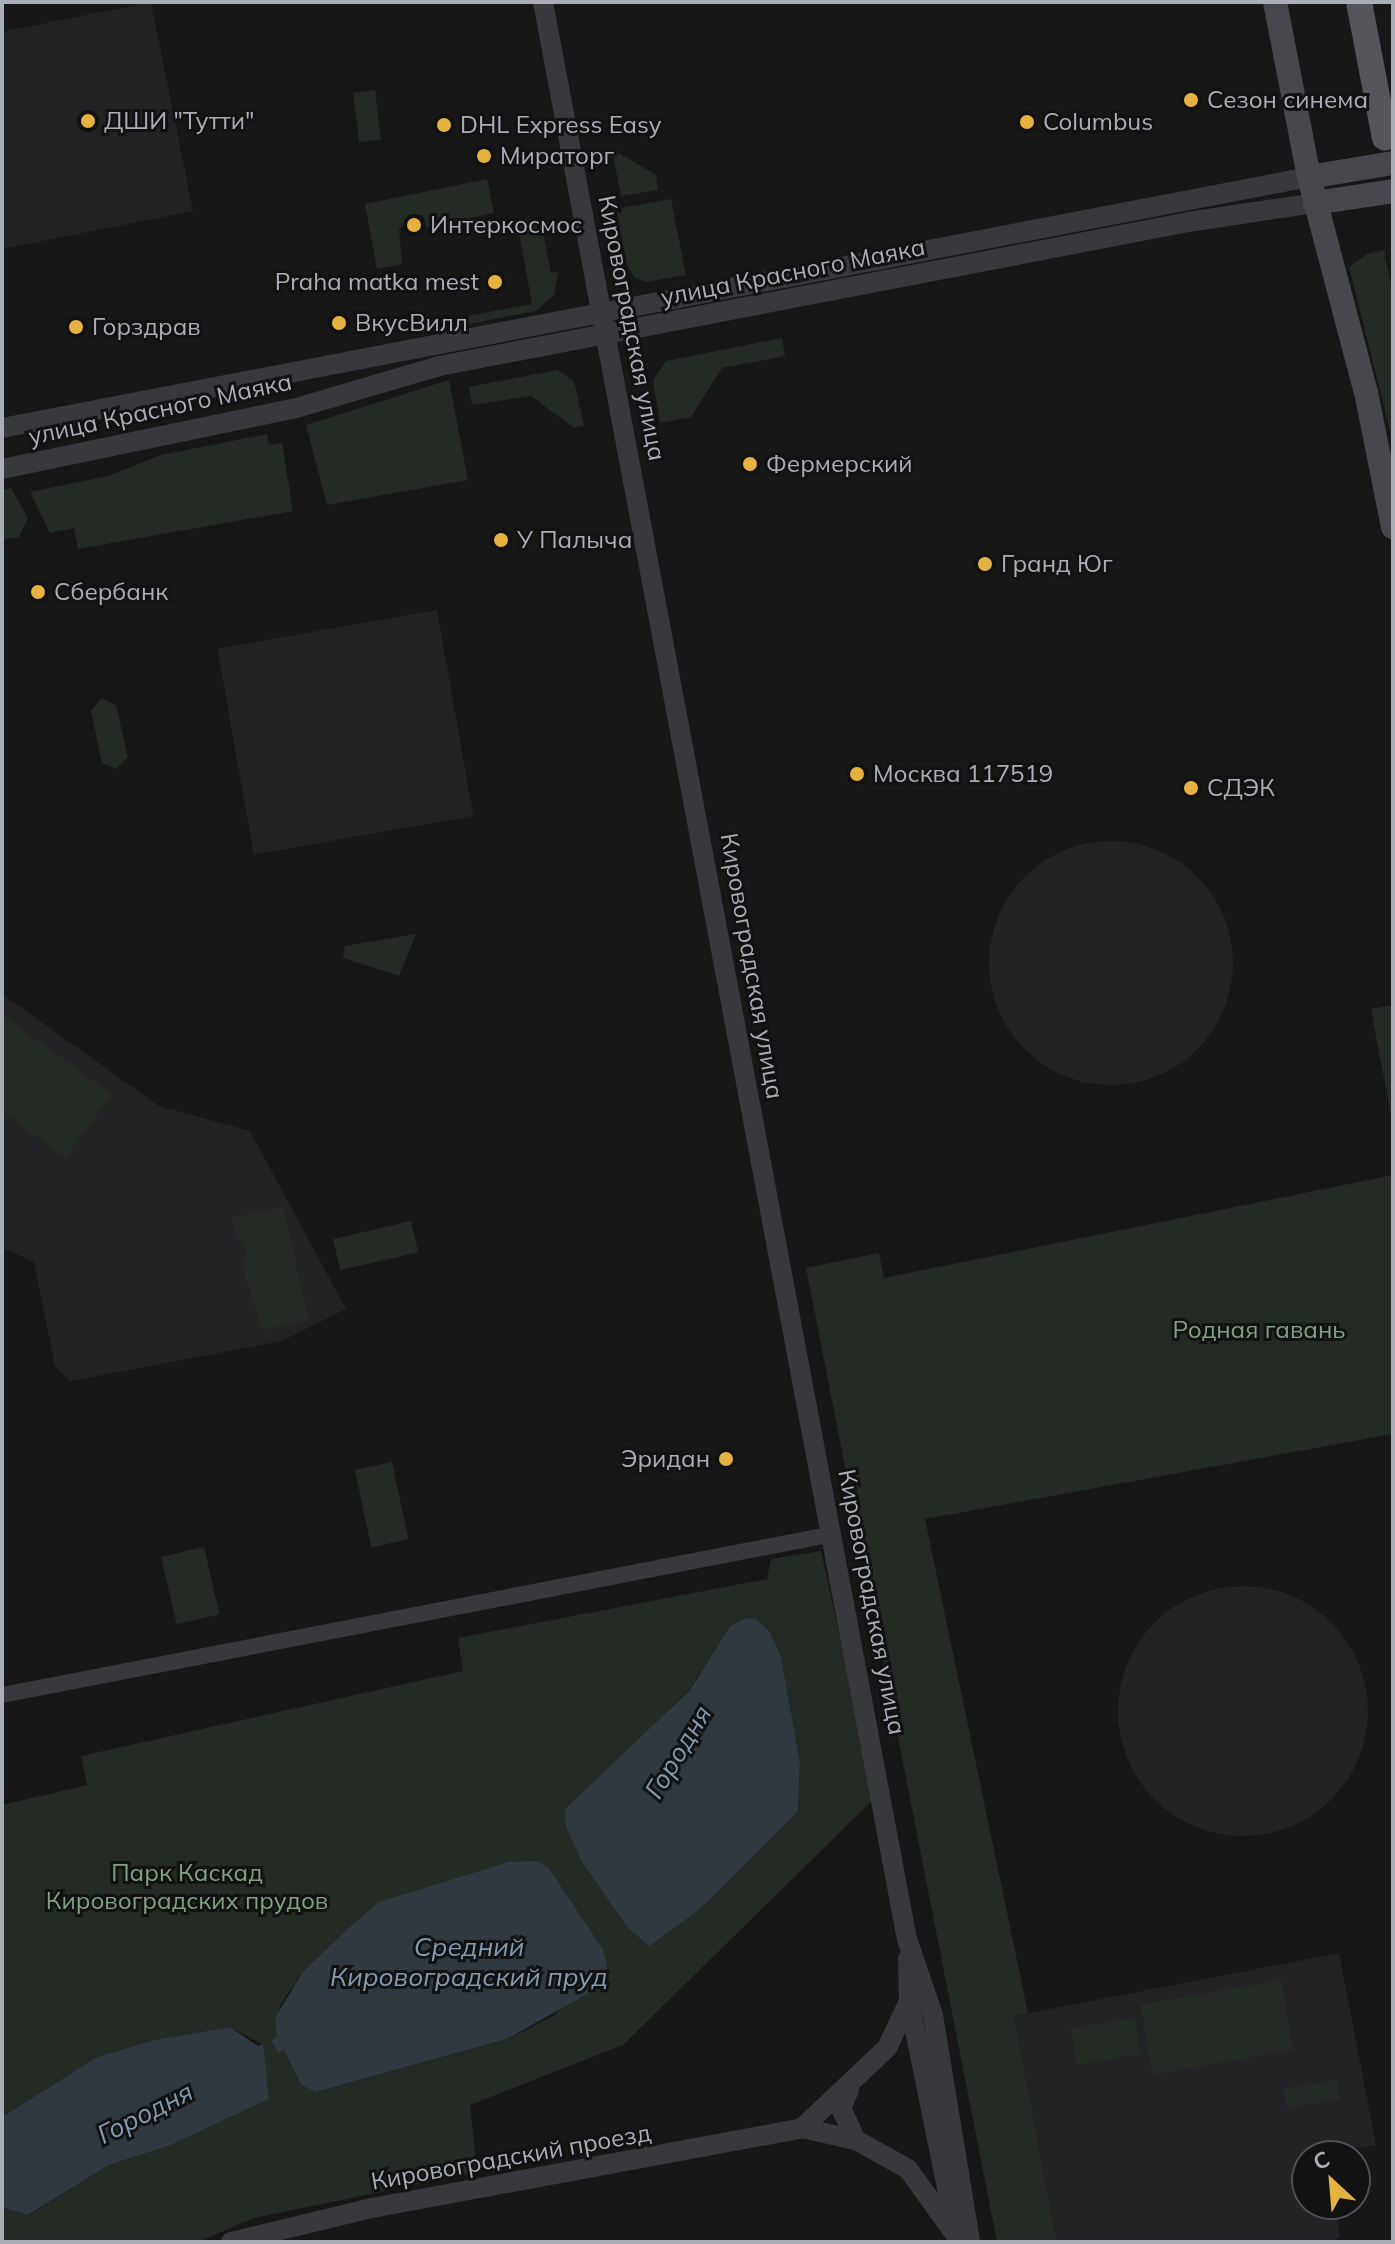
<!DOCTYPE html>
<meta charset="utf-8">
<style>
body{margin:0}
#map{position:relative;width:1395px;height:2244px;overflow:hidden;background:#171718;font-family:Mulish,sans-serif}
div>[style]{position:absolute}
.built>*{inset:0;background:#232325;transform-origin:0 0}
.round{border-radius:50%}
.green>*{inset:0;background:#232b24;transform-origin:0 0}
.water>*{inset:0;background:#303940}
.minor>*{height:16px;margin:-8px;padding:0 8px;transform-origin:8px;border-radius:8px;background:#38393d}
.tertiary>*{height:20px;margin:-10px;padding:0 10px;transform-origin:10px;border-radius:10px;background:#38393d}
.secondary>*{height:24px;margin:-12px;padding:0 12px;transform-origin:12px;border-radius:12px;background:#46484d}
.primary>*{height:26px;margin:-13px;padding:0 13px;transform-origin:13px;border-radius:13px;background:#54565c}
.dots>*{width:22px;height:22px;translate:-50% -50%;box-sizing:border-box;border:4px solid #121213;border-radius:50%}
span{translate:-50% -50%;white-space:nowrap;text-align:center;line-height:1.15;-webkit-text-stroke:6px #121213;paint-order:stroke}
.poi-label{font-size:24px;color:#aaaeb7}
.left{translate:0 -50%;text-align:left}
.right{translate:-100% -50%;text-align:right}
.street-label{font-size:24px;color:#aaaeb7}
.park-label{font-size:24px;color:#82a184}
.water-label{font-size:26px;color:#839ab0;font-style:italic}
.frame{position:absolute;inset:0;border:4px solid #aaaeb7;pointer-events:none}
.north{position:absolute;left:1291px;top:2140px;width:80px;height:80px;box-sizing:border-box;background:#121213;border:2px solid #4f5055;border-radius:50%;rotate:334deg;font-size:22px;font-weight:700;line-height:32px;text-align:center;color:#aaaeb7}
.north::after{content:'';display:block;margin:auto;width:28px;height:36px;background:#e5b141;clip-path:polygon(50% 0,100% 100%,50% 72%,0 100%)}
</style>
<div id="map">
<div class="built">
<i style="clip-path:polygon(151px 2px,193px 211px,2px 249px,2px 32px)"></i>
<i style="left:437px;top:610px;width:209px;height:223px;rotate:80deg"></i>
<i class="round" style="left:989px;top:841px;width:244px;height:244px"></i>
<i style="clip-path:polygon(2px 994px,159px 1106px,250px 1131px,346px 1309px,282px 1341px,70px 1381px,55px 1366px,34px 1262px,5px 1249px,2px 1234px)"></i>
<i class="round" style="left:1118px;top:1586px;width:250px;height:250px"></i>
<i style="clip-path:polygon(1339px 1953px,1376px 2145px,1307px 2156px,1307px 2204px,1334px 2204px,1340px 2237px,1332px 2242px,1057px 2242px,1014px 2016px)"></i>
</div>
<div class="green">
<i style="left:375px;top:90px;width:50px;height:22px;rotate:83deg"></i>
<i style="clip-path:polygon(612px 149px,656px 175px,658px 190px,621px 196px)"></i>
<i style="clip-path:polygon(487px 179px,494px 213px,426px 227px,423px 215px,409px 218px,410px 226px,399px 228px,402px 264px,377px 269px,365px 204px)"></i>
<i style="clip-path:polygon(671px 199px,686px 275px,646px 282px,634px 277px,627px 265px,616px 209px)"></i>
<i style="clip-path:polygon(540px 218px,551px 273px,558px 272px,554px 295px,536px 311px,469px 324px,467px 316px,532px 304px,517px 221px)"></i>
<i style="clip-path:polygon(1384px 250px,1393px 295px,1393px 442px,1349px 267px,1367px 254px)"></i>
<i style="clip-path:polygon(782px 338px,785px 356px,722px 368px,691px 417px,660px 423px,653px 380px,666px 361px)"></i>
<i style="clip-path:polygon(557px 370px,574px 381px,584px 426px,574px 428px,531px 396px,472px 405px,469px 387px)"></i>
<i style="clip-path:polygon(449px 380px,468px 480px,327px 505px,306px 425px)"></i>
<i style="clip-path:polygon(267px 434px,269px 445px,282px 443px,293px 511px,78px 549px,74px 528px,50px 533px,30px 492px,108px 476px,161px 455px)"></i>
<i style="clip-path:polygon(11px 488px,28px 518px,19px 537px,2px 540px,2px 490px)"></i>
<i style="clip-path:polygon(101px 698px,116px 705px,128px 757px,116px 769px,102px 763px,91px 711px)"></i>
<i style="clip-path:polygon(416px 934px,399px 976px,343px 958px,345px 946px)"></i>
<i style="clip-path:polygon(1393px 1005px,1393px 1126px,1371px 1009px)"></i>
<i style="clip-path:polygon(2px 1015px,112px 1094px,66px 1158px,2px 1112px)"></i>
<i style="clip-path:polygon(1393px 1175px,1393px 1434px,925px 1519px,1028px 2013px,1014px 2016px,1057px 2242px,997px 2242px,806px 1268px,879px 1253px,884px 1278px)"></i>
<i style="clip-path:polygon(283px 1206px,309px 1320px,262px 1330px,240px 1259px,246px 1257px,242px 1239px,236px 1240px,231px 1218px)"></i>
<i style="left:411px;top:1221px;width:32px;height:80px;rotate:77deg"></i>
<i style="left:392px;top:1462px;width:79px;height:38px;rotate:78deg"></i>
<i style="left:204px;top:1547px;width:69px;height:44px;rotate:77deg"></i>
<i style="clip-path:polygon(evenodd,821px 1551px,875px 1798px,623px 2045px,470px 2105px,477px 2172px,254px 2218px,198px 2242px,2px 2242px,2px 2205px,29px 2215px,109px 2165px,171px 2145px,269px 2099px,262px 2044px,230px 2027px,154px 2040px,97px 2057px,2px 2117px,2px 1805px,87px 1785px,81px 1756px,463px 1671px,458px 1638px,767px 1579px,771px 1559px,821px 1551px,745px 1618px,757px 1619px,770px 1632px,781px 1656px,800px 1763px,798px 1811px,773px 1833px,627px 1927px,582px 1862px,634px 1744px,690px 1689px,730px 1626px,745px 1618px,821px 1551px,549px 1868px,603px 1949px,555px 2015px,508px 2039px,317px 2092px,301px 2085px,284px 2050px,277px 2053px,272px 2040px,277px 2038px,280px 2005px,302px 1973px,346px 1930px,549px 1868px)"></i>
<i style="left:1281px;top:1980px;width:71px;height:143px;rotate:80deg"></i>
<i style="left:1135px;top:2018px;width:37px;height:65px;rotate:81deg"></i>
<i style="left:1337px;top:2080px;width:20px;height:54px;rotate:81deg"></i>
</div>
<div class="water">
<i style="clip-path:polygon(745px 1618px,757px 1619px,770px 1632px,781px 1656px,800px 1763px,798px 1811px,700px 1909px,649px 1946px,627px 1927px,582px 1862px,566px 1827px,565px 1809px,690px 1690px,730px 1626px)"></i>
<i style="clip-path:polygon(536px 1861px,549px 1868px,603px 1949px,607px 1965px,601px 1986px,507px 2039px,316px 2092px,301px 2085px,284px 2050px,278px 2053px,271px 2040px,277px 2037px,275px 2018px,302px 1973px,346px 1930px,379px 1902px,509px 1862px)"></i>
<i style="clip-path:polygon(230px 2027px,258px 2046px,263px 2044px,269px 2099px,171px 2145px,109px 2165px,28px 2215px,2px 2207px,2px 2117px,97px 2057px,154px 2040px)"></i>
</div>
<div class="minor">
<i style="left:2px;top:1695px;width:846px;rotate:-10.96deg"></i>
</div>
<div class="tertiary">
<i style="left:543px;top:2px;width:1971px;rotate:79.36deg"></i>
<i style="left:907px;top:1939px;width:80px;rotate:71.1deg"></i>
<i style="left:933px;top:2015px;width:230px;rotate:80.7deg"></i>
<i style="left:2px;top:428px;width:1331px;rotate:-10.87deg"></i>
<i style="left:2px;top:469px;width:297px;rotate:-11.7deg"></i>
<i style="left:293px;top:409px;width:152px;rotate:-16.4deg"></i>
<i style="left:439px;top:366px;width:763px;rotate:-10.88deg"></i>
<i style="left:1188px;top:222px;width:128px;rotate:-8.5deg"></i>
<i style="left:908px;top:1959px;width:42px;rotate:88.6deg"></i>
<i style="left:909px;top:2001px;width:226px;rotate:78.5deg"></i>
<i style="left:849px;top:2090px;width:20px;rotate:114deg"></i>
<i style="left:841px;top:2108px;width:35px;rotate:65deg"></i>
<i style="left:802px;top:2128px;width:117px;rotate:-43.3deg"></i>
<i style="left:887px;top:2048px;width:52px;rotate:-64.9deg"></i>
<i style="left:231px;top:2242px;width:145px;rotate:-13.6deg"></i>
<i style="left:372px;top:2208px;width:437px;rotate:-10.5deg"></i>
<i style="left:802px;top:2128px;width:55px;rotate:12.5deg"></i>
<i style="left:856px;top:2140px;width:60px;rotate:29.1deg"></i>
<i style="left:908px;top:2169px;width:84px;rotate:54.2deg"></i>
</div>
<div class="secondary">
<i style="left:1275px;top:2px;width:178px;rotate:79deg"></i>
<i style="left:1309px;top:177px;width:222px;rotate:75.2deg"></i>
<i style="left:1366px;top:392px;width:138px;rotate:78.7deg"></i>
<i style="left:1309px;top:177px;width:85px;rotate:-9.5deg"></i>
<i style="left:1315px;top:203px;width:79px;rotate:-8.7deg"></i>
</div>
<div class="primary">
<i style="left:1359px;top:2px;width:138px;rotate:79.2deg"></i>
</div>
<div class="dots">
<i style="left:1191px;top:100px;background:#e5b141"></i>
<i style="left:88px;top:121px;background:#e5b141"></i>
<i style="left:1027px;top:122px;background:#e5b141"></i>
<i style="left:444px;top:125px;background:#e5b141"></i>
<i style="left:484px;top:156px;background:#e5b141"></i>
<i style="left:414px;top:225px;background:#e5b141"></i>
<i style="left:495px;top:282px;background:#e5b141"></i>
<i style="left:339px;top:323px;background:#e5b141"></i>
<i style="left:76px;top:327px;background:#e5b141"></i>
<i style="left:750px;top:464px;background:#e5b141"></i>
<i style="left:501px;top:540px;background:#e5b141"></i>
<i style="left:985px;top:564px;background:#e5b141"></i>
<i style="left:38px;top:592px;background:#e5b141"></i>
<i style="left:857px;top:774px;background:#e5b141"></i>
<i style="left:1191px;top:788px;background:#e5b141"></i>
<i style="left:726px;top:1459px;background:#e5b141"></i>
</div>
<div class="poi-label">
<span class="left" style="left:1207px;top:100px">Сезон синема</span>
<span class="left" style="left:104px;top:121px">ДШИ "Тутти"</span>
<span class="left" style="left:1043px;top:122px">Columbus</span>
<span class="left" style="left:460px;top:125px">DHL Express Easy</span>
<span class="left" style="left:500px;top:156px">Мираторг</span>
<span class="left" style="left:430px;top:225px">Интеркосмос</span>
<span class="right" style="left:479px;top:282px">Praha matka mest</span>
<span class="left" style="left:355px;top:323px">ВкусВилл</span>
<span class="left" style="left:92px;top:327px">Горздрав</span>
<span class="left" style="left:766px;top:464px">Фермерский</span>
<span class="left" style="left:517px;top:540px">У Палыча</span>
<span class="left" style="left:1001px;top:564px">Гранд Юг</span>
<span class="left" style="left:54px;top:592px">Сбербанк</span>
<span class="left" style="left:873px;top:774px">Москва 117519</span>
<span class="left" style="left:1207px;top:788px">СДЭК</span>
<span class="right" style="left:710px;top:1459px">Эридан</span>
</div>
<div class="street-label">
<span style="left:793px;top:272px;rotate:-11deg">улица Красного Маяка</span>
<span style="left:632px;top:328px;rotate:79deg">Кировоградская улица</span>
<span style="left:160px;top:409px;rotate:-12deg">улица Красного Маяка</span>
<span style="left:752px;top:966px;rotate:80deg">Кировоградская улица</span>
<span style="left:872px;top:1602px;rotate:79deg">Кировоградская улица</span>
<span style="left:511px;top:2157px;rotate:-10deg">Кировоградский проезд</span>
</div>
<div class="park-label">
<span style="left:1259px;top:1330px">Родная гавань</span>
<span style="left:187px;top:1887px">Парк Каскад<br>Кировоградских прудов</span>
</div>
<div class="water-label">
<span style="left:678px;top:1752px;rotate:-59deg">Городня</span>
<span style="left:469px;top:1962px">Средний<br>Кировоградский пруд</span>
<span style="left:145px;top:2113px;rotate:-27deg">Городня</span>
</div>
<div class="frame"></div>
<div class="north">С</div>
</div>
